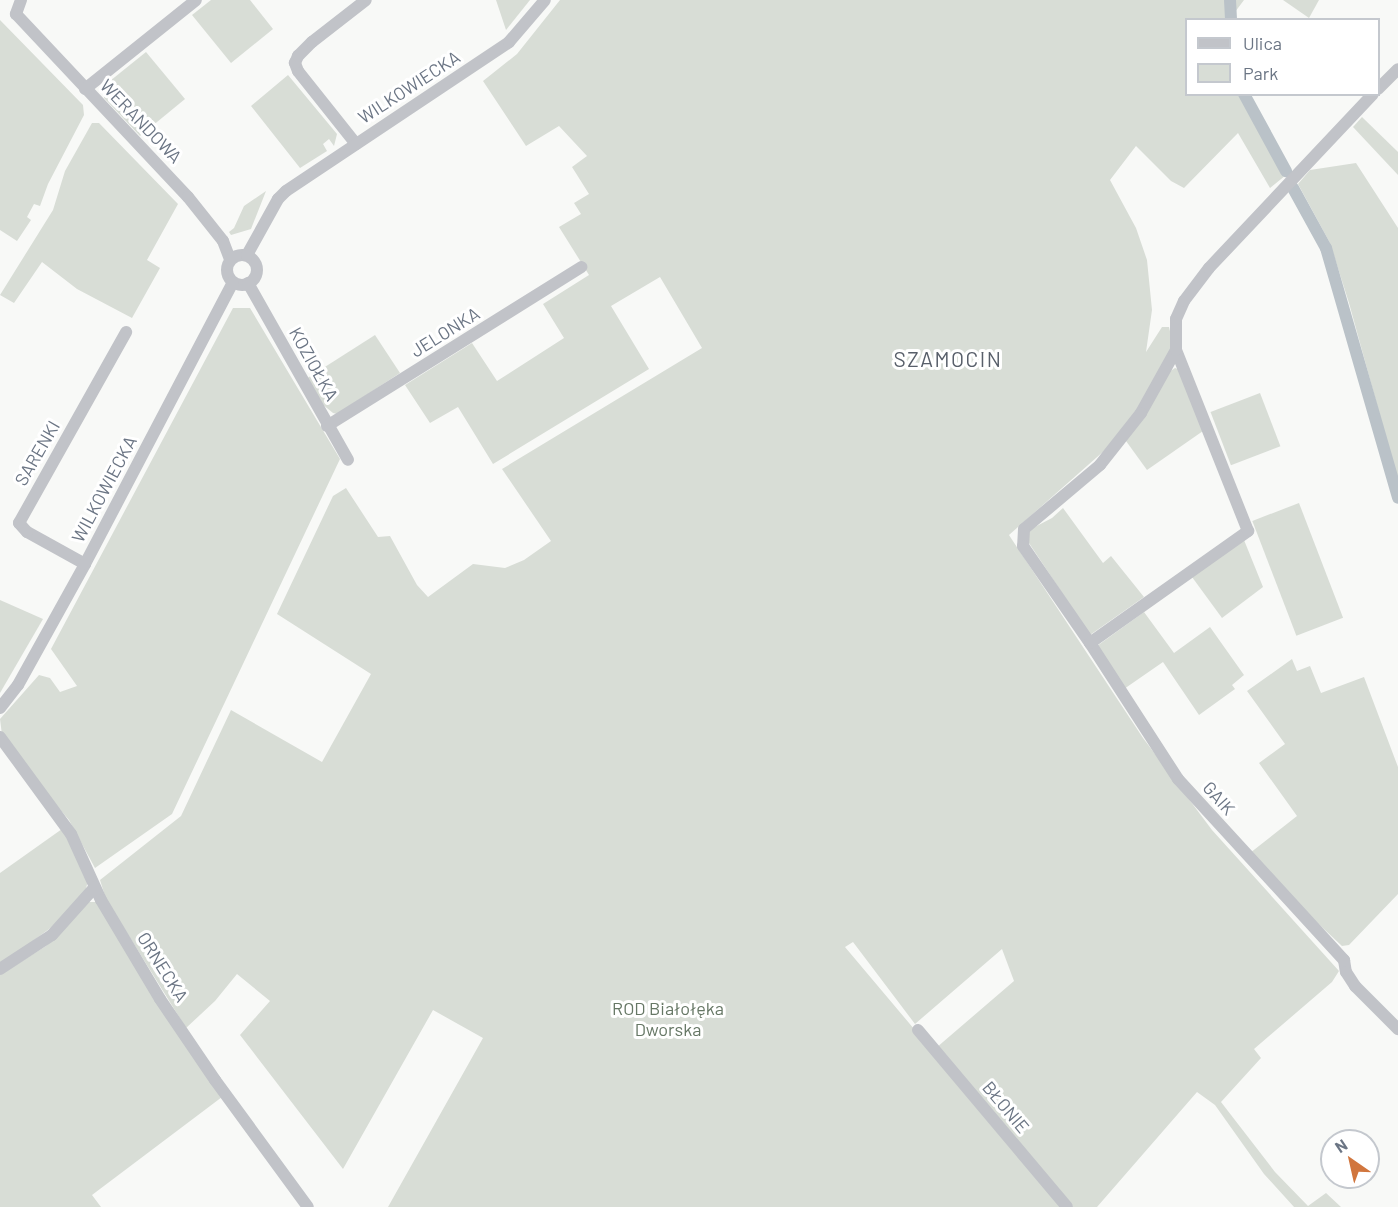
<!DOCTYPE html>
<meta charset="utf-8">
<style>
body{margin:0}
#map{position:relative;width:1398px;height:1207px;overflow:hidden;background:#f8f9f7;font-family:Barlow,sans-serif}
div>[style]{position:absolute}
.green>*{inset:0;background:#d8ddd6;transform-origin:0 0}
.canal>*{height:12px;margin:-6px;padding:0 6px;transform-origin:6px;border-radius:6px;background:#bac2c8}
.minor>*{height:12px;margin:-6px;padding:0 6px;transform-origin:6px;border-radius:6px;background:#c1c3c8}
.minor>.ring{margin:-6px;padding:0;box-sizing:content-box;background:none;border:12px solid #c1c3c8;border-radius:50%}
span{translate:-50% -50%;white-space:nowrap;text-align:center;line-height:1.15;-webkit-text-stroke:6px #fff;paint-order:stroke}
.street-label{font-size:18px;color:#6b7584}
.park-label{font-size:18px;color:#667765}
.quarter-label{font-size:21px;color:#585f6a;letter-spacing:1.5px}
.legend{position:absolute;left:1185px;top:18px;width:195px;height:78px;box-sizing:border-box;background:#fff;border:2px solid #c4c8ce;margin:0;padding:8px 10px;list-style:none;font-size:18px;color:#6b7584}
.legend li{display:flex;align-items:center;gap:12px;height:30px}
.legend b{width:30px;border:2px solid #c4c8ce}
.north{position:absolute;left:1320px;top:1129px;width:60px;height:60px;box-sizing:border-box;background:#fff;border:2px solid #c4c8ce;border-radius:50%;rotate:326deg;font-size:16px;font-weight:700;line-height:24px;text-align:center;color:#6b7584}
.north::after{content:'';display:block;margin:auto;width:21px;height:27px;background:#d1763e;clip-path:polygon(50% 0,100% 100%,50% 72%,0 100%)}
</style>
<div id="map">
<div class="green">
<i style="clip-path:polygon(211px 0,250px 0,273px 29px,231px 63px,192px 15px)"></i>
<i style="clip-path:polygon(496px 0,530px 0,506px 30px)"></i>
<i style="clip-path:polygon(560px 0,1244px 0,1235px 12px,1235px 19px,1186px 20px,1186px 94px,1248px 95px,1291px 171px,1270px 188px,1238px 133px,1184px 188px,1171px 181px,1136px 146px,1110px 180px,1136px 228px,1147px 260px,1152px 310px,1146px 352px,1162px 327px,1169px 327px,1174px 348px,1144px 402px,1105px 450px,1009px 535px,1143px 738px,1212px 830px,1339px 971px,1332px 982px,1254px 1049px,1261px 1058px,1221px 1102px,1275px 1172px,1308px 1206px,1326px 1193px,1341px 1207px,1294px 1207px,1264px 1174px,1215px 1105px,1197px 1092px,1097px 1207px,1071px 1207px,936px 1048px,1014px 981px,1002px 949px,915px 1024px,853px 942px,845px 947px,1064px 1207px,388px 1207px,483px 1038px,433px 1010px,343px 1169px,240px 1035px,270px 1001px,237px 974px,215px 1001px,186px 1028px,106px 899px,100px 880px,181px 816px,231px 710px,322px 762px,371px 674px,277px 614px,333px 496px,346px 488px,378px 537px,390px 536px,417px 585px,428px 597px,473px 564px,505px 568px,524px 560px,551px 541px,502px 469px,702px 348px,660px 277px,611px 306px,649px 369px,493px 464px,458px 407px,430px 423px,405px 385px,472px 343px,497px 381px,564px 338px,543px 304px,589px 275px,559px 227px,581px 214px,574px 203px,589px 194px,572px 167px,587px 156px,559px 126px,526px 146px,483px 81px,517px 54px)"></i>
<i style="clip-path:polygon(1283px 0,1319px 0,1309px 18px)"></i>
<i style="clip-path:polygon(0 20px,83px 105px,84px 115px,48px 184px,40px 206px,34px 204px,27px 217px,31px 220px,17px 241px,0 230px)"></i>
<i style="clip-path:polygon(146px 52px,185px 99px,140px 136px,104px 98px,105px 85px)"></i>
<i style="clip-path:polygon(288px 75px,337px 134px,334px 146px,329px 139px,323px 144px,327px 151px,300px 168px,251px 106px)"></i>
<i style="clip-path:polygon(1362px 117px,1398px 152px,1398px 175px,1353px 127px)"></i>
<i style="clip-path:polygon(92px 123px,99px 123px,178px 204px,147px 260px,160px 268px,132px 318px,77px 289px,42px 262px,14px 303px,0 295px,53px 210px,65px 171px)"></i>
<i style="clip-path:polygon(1356px 163px,1398px 228px,1398px 481px,1349px 303px,1330px 243px,1298px 184px,1310px 170px)"></i>
<i style="clip-path:polygon(266px 191px,251px 229px,231px 235px,229px 232px,234px 228px,244px 206px)"></i>
<i style="clip-path:polygon(233px 308px,250px 308px,340px 459px,172px 814px,95px 868px,69px 820px,29px 773px,2px 735px,0 719px,39px 675px,50px 678px,60px 692px,77px 686px,51px 649px)"></i>
<i style="clip-path:polygon(375px 335px,400px 373px,337px 414px,333px 413px,322px 404px,306px 379px)"></i>
<i style="clip-path:polygon(1175px 368px,1178px 369px,1203px 431px,1147px 470px,1126px 441px,1169px 372px)"></i>
<i style="left:1260px;top:393px;width:57px;height:53px;rotate:69deg"></i>
<i style="left:1299px;top:503px;width:123px;height:50px;rotate:69deg"></i>
<i style="clip-path:polygon(1063px 508px,1103px 563px,1111px 556px,1144px 597px,1090px 635px,1027px 540px,1029px 530px,1052px 518px)"></i>
<i style="clip-path:polygon(1244px 540px,1263px 587px,1222px 618px,1192px 577px)"></i>
<i style="clip-path:polygon(0 600px,43px 619px,0 693px)"></i>
<i style="clip-path:polygon(1144px 612px,1174px 653px,1210px 627px,1244px 675px,1232px 685px,1235px 689px,1199px 715px,1163px 662px,1124px 689px,1097px 646px)"></i>
<i style="clip-path:polygon(1292px 659px,1297px 671px,1310px 666px,1321px 693px,1364px 677px,1398px 767px,1398px 894px,1349px 945px,1342px 946px,1309px 915px,1250px 853px,1297px 816px,1259px 763px,1285px 744px,1247px 691px)"></i>
<i style="clip-path:polygon(62px 829px,88px 879px,85px 895px,60px 921px,0 965px,0 873px)"></i>
<i style="clip-path:polygon(89px 902px,97px 902px,222px 1097px,92px 1195px,101px 1207px,0 1207px,0 975px,46px 946px)"></i>
</div>
<div class="canal">
<i style="left:1230px;top:0;width:20px;rotate:87deg"></i>
<i style="left:1244px;top:94px;width:88px;rotate:61.4deg"></i>
<i style="left:1293px;top:188px;width:68px;rotate:61.2deg"></i>
<i style="left:1326px;top:248px;width:260px;rotate:73.9deg"></i>
</div>
<div class="minor">
<i style="left:21px;top:0;width:15px;rotate:110deg"></i>
<i style="left:16px;top:14px;width:251px;rotate:46.8deg"></i>
<i style="left:188px;top:197px;width:56px;rotate:51.5deg"></i>
<i style="left:223px;top:241px;width:19px;rotate:69deg"></i>
<i style="left:85px;top:89px;width:142px;rotate:-38.7deg"></i>
<i style="left:1378px;top:89px;width:28px;rotate:-45deg"></i>
<i style="left:356px;top:144px;width:93px;rotate:-128.5deg"></i>
<i style="left:298px;top:71px;width:9px;rotate:-111deg"></i>
<i style="left:295px;top:63px;width:8px;rotate:-67deg"></i>
<i style="left:298px;top:56px;width:20px;rotate:-45deg"></i>
<i style="left:312px;top:42px;width:68px;rotate:-37.9deg"></i>
<i class="ring" style="left:227px;top:255px;width:18px;height:18px"></i>
<i style="left:247px;top:255px;width:64px;rotate:-61deg"></i>
<i style="left:278px;top:199px;width:11px;rotate:-45deg"></i>
<i style="left:286px;top:191px;width:268px;rotate:-33.7deg"></i>
<i style="left:509px;top:42px;width:55px;rotate:-49.4deg"></i>
<i style="left:248px;top:283px;width:203px;rotate:60.5deg"></i>
<i style="left:1176px;top:350px;width:72px;rotate:119.1deg"></i>
<i style="left:1141px;top:413px;width:66px;rotate:128.3deg"></i>
<i style="left:1100px;top:465px;width:99px;rotate:139.9deg"></i>
<i style="left:1024px;top:529px;width:17px;rotate:93deg"></i>
<i style="left:1023px;top:546px;width:118px;rotate:55.4deg"></i>
<i style="left:1090px;top:643px;width:162px;rotate:57.1deg"></i>
<i style="left:1178px;top:779px;width:246px;rotate:47.5deg"></i>
<i style="left:1344px;top:960px;width:12px;rotate:81deg"></i>
<i style="left:1346px;top:972px;width:17px;rotate:57deg"></i>
<i style="left:1355px;top:986px;width:61px;rotate:45deg"></i>
<i style="left:327px;top:426px;width:300px;rotate:-32deg"></i>
<i style="left:85px;top:564px;width:66px;rotate:-151.1deg"></i>
<i style="left:27px;top:532px;width:12px;rotate:-132deg"></i>
<i style="left:19px;top:523px;width:219px;rotate:-60.7deg"></i>
<i style="left:1090px;top:643px;width:194px;rotate:-35.3deg"></i>
<i style="left:1248px;top:531px;width:195px;rotate:-111.7deg"></i>
<i style="left:1176px;top:350px;width:31px;rotate:-90deg"></i>
<i style="left:1176px;top:319px;width:20px;rotate:-66deg"></i>
<i style="left:1184px;top:301px;width:41px;rotate:-52.9deg"></i>
<i style="left:1209px;top:268px;width:239px;rotate:-46.7deg"></i>
<i style="left:0;top:708px;width:29px;rotate:-52deg"></i>
<i style="left:18px;top:685px;width:138px;rotate:-61deg"></i>
<i style="left:85px;top:564px;width:318px;rotate:-62.3deg"></i>
<i style="left:0;top:737px;width:120px;rotate:53.8deg"></i>
<i style="left:71px;top:834px;width:72px;rotate:65.6deg"></i>
<i style="left:101px;top:900px;width:115px;rotate:59.2deg"></i>
<i style="left:160px;top:999px;width:98px;rotate:55.8deg"></i>
<i style="left:215px;top:1080px;width:157px;rotate:53.8deg"></i>
<i style="left:0;top:969px;width:62px;rotate:-33.2deg"></i>
<i style="left:52px;top:935px;width:64px;rotate:-48.1deg"></i>
<i style="left:918px;top:1030px;width:231px;rotate:49.9deg"></i>
</div>
<div class="street-label">
<span style="left:409px;top:87px;rotate:-33deg">WILKOWIECKA</span>
<span style="left:141px;top:121px;rotate:46deg">WERANDOWA</span>
<span style="left:445px;top:332px;rotate:-32deg">JELONKA</span>
<span style="left:314px;top:364px;rotate:61deg">KOZIOŁKA</span>
<span style="left:37px;top:453px;rotate:-60deg">SARENKI</span>
<span style="left:104px;top:489px;rotate:-62deg">WILKOWIECKA</span>
<span style="left:1219px;top:798px;rotate:48deg">GAIK</span>
<span style="left:163px;top:967px;rotate:58deg">ORNECKA</span>
<span style="left:1006px;top:1107px;rotate:50deg">BŁONIE</span>
</div>
<div class="park-label">
<span style="left:668px;top:1019px">ROD Białołęka<br>Dworska</span>
</div>
<div class="quarter-label">
<span style="left:948px;top:359px">SZAMOCIN</span>
</div>
<ul class="legend">
<li><b style="height:8px;background:#c1c3c8"></b>Ulica</li>
<li><b style="height:16px;background:#d8ddd6"></b>Park</li>
</ul>
<div class="north">N</div>
</div>
